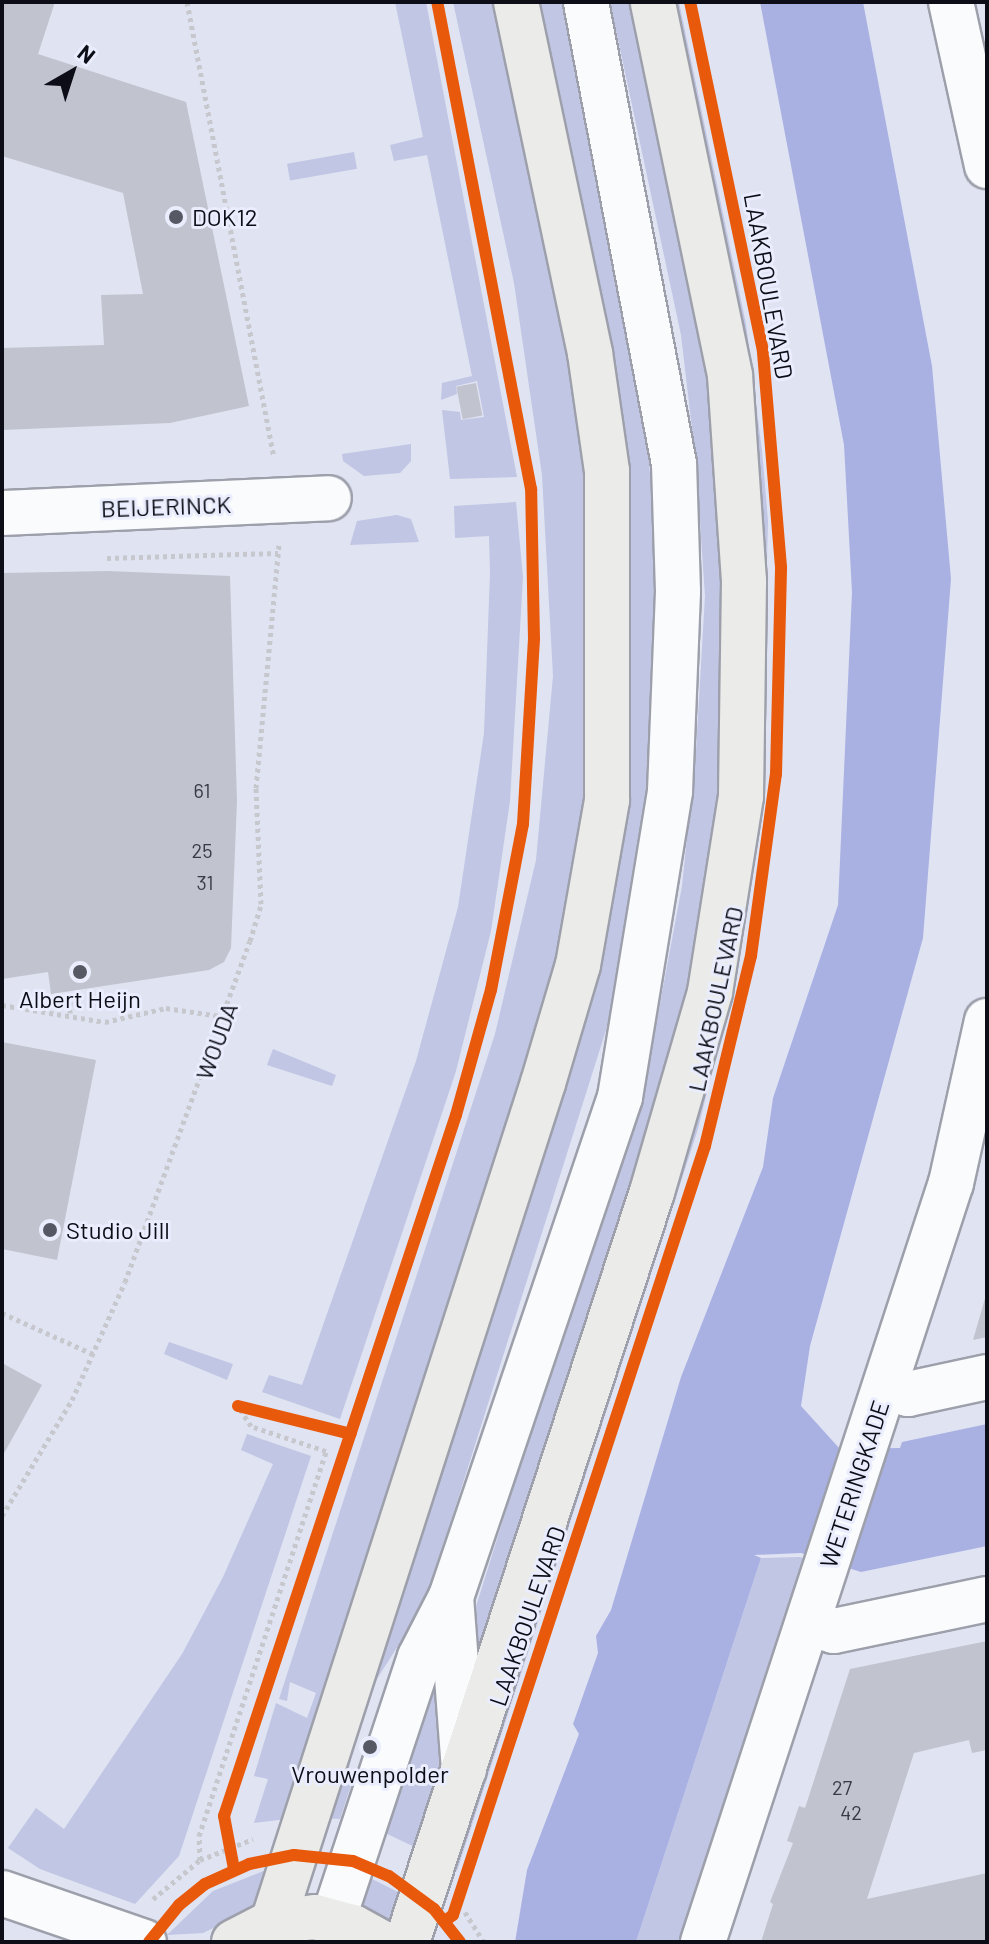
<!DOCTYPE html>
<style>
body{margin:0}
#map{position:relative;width:989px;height:1944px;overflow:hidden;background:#e0e3f2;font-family:Barlow,sans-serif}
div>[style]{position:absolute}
.green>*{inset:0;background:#c0c6e3;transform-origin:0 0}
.water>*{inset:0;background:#a9b1e3}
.building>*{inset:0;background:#c1c3ce;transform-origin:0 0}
.path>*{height:5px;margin-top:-2.5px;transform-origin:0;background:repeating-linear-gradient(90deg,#c7c8cd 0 4px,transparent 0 8px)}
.roads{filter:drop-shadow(2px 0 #9da0ab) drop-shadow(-2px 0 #9da0ab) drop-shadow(0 2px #9da0ab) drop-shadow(0 -2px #9da0ab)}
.minor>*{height:44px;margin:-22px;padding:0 22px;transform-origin:22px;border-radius:22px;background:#fafbfd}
.major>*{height:44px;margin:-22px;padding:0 22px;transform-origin:22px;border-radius:22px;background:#ebece9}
.cycleway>*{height:12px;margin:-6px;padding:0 6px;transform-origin:6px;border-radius:6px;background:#e8590c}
.dots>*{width:22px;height:22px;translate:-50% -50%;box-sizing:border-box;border:4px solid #e9edfd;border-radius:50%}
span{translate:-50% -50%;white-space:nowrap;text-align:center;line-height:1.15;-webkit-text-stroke:6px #e9edfd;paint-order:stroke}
.number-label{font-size:20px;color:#393a44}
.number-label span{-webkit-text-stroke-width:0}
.poi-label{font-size:24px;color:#0c0d16}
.left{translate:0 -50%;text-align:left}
.street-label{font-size:24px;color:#0c0d16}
.frame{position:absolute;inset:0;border:4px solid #0c0d16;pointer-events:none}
.north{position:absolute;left:32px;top:32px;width:80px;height:80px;-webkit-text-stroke:6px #e9edfd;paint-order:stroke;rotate:39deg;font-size:22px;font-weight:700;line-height:32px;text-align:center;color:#0c0d16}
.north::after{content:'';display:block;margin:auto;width:28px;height:36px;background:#0c0d16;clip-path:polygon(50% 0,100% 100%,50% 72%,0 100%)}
</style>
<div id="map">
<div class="green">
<i style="clip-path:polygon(395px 2px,426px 2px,517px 477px,450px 479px,442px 410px,460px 412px,461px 420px,484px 417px,477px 381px,456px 386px,457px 394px,441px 400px,442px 383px,472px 376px,427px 155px,394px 161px,390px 145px,423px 137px)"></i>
<i style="clip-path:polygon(453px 2px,506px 2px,595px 472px,594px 745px,565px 962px,295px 1818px,254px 1823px,268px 1779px,254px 1776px,276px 1703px,307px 1718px,316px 1693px,290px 1682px,287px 1701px,279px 1699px,495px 1034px,536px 860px,553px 676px,542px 475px,514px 283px)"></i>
<i style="clip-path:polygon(534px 2px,563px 2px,645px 410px,661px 614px,639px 873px,606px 1030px,415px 1635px,409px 1640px,405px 1635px,366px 1696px,347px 1776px,355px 1773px,340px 1819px,321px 1818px,441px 1458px,626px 681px)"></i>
<i style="clip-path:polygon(610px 2px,640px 2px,713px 346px,730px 728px,683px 1030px,481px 1680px,468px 1632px,653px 1041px,682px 886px,696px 751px,705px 596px,696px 462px,681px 335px)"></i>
<i style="clip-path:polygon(669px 2px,679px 2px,746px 324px,762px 451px,768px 521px,760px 825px,733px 985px,698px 1129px,457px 1871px,447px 1864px,757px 749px)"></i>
<i style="left:354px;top:152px;width:17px;height:68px;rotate:80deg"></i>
<i style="clip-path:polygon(411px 444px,411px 461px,400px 473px,364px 476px,343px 461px,342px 454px)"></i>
<i style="clip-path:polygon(516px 502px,523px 577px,510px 801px,491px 931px,456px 1071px,340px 1419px,262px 1392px,269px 1375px,302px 1385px,416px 1061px,458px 907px,484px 733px,490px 573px,489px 536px,455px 538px,454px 506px)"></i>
<i style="clip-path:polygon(397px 515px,411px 519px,419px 542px,350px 545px,357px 521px)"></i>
<i style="clip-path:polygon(273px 1049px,336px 1075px,332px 1086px,267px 1065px)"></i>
<i style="clip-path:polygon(169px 1342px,233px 1364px,227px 1380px,164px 1354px)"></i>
<i style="clip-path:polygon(247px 1434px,311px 1456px,179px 1856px,135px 1904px,40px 1869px,8px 1848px,36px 1808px,64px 1829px,182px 1654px,223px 1577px,273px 1464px,241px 1450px)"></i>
<i style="clip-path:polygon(800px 1557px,814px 1562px,691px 1942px,636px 1942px,761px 1558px)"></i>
<i style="clip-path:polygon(432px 1662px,447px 1741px,425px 1852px,377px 1829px)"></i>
<i style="clip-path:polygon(271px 1868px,261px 1899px,248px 1911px,203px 1933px,167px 1935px,213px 1891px)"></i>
<i style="clip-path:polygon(362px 1874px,410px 1898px,393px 1924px,352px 1907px)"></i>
</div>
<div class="water">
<i style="clip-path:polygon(760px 2px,863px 2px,932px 366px,951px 579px,923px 938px,810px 1346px,801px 1406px,840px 1449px,900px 1448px,902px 1442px,987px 1424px,987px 1546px,861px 1572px,801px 1553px,754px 1555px,761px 1558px,636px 1942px,515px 1942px,527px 1870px,579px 1734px,573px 1724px,598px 1653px,596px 1636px,611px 1610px,681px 1377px,763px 1167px,773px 1098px,838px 905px,852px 592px,844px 445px)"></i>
</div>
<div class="building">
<i style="clip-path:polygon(2px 2px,55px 2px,38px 54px,186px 102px,249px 406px,170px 423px,2px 430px,2px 348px,104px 345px,101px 295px,143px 294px,123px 193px,2px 156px)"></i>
<i style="left:476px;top:383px;width:33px;height:20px;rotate:79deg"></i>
<i style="clip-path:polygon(108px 571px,230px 576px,237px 801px,231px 948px,224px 962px,209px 970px,51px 994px,48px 972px,2px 979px,2px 573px)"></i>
<i style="clip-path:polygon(2px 1042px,96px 1060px,57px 1260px,2px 1249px)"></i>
<i style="clip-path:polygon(986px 1295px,987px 1337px,973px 1340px)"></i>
<i style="clip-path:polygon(2px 1363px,42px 1385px,2px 1457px)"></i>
<i style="clip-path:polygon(987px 1641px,987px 1750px,972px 1753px,969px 1740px,914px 1753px,867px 1899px,987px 1873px,987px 1942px,761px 1942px,773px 1904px,770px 1902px,793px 1843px,787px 1841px,799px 1806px,805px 1808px,850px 1669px)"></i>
</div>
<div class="path">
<i style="left:187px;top:2px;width:462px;rotate:79.2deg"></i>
<i style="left:107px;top:558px;width:171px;rotate:-1.7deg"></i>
<i style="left:2px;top:1005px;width:104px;rotate:9.4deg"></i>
<i style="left:105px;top:1022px;width:63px;rotate:-12.9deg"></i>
<i style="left:166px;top:1008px;width:61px;rotate:8.5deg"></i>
<i style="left:70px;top:1013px;width:22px;rotate:-90deg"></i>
<i style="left:2px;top:1313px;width:100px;rotate:24.3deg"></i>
<i style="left:2px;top:1516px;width:135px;rotate:-58.9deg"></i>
<i style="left:72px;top:1400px;width:129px;rotate:-65.8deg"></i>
<i style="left:125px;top:1282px;width:363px;rotate:-69.9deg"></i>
<i style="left:250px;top:941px;width:39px;rotate:-73deg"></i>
<i style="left:261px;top:904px;width:116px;rotate:-92.5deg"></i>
<i style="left:256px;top:788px;width:244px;rotate:-84.6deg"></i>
<i style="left:200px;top:1860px;width:24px;rotate:-92deg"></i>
<i style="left:199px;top:1836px;width:405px;rotate:-71.7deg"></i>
<i style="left:326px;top:1451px;width:79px;rotate:-161.6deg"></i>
<i style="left:251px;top:1426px;width:24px;rotate:-123deg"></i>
<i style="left:153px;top:1899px;width:61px;rotate:-39.7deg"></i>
<i style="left:200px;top:1860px;width:57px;rotate:-21.6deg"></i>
<i style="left:465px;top:1912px;width:36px;rotate:58deg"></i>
</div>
<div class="roads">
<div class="minor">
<i style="left:951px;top:2px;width:168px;rotate:77.6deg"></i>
<i style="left:2px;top:513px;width:327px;rotate:-2.6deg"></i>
<i style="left:885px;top:1387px;width:24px;rotate:17deg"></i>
<i style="left:908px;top:1394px;width:81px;rotate:-12.1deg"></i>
<i style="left:451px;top:1597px;width:173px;rotate:85.7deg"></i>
<i style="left:808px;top:1623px;width:27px;rotate:17deg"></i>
<i style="left:834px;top:1631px;width:156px;rotate:-11.8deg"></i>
<i style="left:2px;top:1893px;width:150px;rotate:19deg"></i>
<i style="left:333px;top:1920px;width:277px;rotate:-71.7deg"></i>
<i style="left:420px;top:1657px;width:68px;rotate:-62.7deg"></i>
<i style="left:451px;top:1597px;width:528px;rotate:-71.32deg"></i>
<i style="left:620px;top:1097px;width:310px;rotate:-80.7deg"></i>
<i style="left:670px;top:791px;width:200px;rotate:-87.7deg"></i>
<i style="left:678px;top:591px;width:127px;rotate:-91.8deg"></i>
<i style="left:674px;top:464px;width:470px;rotate:-100.8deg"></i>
<i style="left:703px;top:1942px;width:798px;rotate:-71.91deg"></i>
<i style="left:951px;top:1183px;width:166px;rotate:-77.5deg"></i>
</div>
<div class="major">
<i style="left:273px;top:1922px;width:881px;rotate:-72.16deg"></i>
<i style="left:543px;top:1083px;width:123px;rotate:-73.5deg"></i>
<i style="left:578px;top:965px;width:168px;rotate:-80deg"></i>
<i style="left:607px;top:800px;width:329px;rotate:-90deg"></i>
<i style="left:607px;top:471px;width:119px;rotate:-98.2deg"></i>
<i style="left:590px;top:353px;width:359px;rotate:-101.9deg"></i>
<i style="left:234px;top:1942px;width:44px;rotate:-27.1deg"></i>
<i style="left:273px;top:1922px;width:42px;rotate:-6.8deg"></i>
<i style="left:315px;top:1917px;width:39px;rotate:15deg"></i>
<i style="left:353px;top:1927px;width:31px;rotate:29deg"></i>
<i style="left:407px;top:1942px;width:789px;rotate:-71.91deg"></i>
<i style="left:652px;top:1192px;width:208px;rotate:-73.8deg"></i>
<i style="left:710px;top:992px;width:198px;rotate:-81deg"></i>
<i style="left:741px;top:796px;width:215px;rotate:-89.2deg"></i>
<i style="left:744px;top:581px;width:206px;rotate:-93.9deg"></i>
<i style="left:730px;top:375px;width:381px;rotate:-101.7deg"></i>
</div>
</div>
<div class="cycleway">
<i style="left:238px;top:1406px;width:116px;rotate:13.9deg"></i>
<i style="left:234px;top:1869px;width:54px;rotate:-100.7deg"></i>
<i style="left:224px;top:1816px;width:738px;rotate:-71.69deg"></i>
<i style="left:456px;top:1115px;width:130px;rotate:-74.4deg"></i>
<i style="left:491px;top:990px;width:169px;rotate:-79.1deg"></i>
<i style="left:523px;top:824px;width:185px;rotate:-86.6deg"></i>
<i style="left:534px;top:639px;width:150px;rotate:-91.1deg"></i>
<i style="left:531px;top:489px;width:496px;rotate:-100.9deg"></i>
<i style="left:445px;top:1921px;width:10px;rotate:-37deg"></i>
<i style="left:453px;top:1915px;width:809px;rotate:-71.86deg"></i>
<i style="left:705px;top:1146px;width:195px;rotate:-76.4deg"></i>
<i style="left:751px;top:956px;width:184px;rotate:-82.2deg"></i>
<i style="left:776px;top:774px;width:207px;rotate:-88.6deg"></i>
<i style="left:781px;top:567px;width:217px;rotate:-94.8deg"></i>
<i style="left:763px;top:351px;width:357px;rotate:-101.8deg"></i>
<i style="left:149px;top:1942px;width:48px;rotate:-51deg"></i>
<i style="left:179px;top:1905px;width:33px;rotate:-39deg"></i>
<i style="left:205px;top:1884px;width:48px;rotate:-24.4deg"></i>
<i style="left:249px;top:1864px;width:46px;rotate:-11.3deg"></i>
<i style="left:294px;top:1855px;width:59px;rotate:5.8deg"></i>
<i style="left:353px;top:1861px;width:39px;rotate:23deg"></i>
<i style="left:389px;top:1876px;width:56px;rotate:36.3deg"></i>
<i style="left:434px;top:1909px;width:42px;rotate:51.8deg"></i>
</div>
<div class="dots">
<i style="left:176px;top:217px;background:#565863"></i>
<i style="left:80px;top:972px;background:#565863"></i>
<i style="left:50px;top:1230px;background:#565863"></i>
<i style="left:370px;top:1747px;background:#565863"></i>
</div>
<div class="number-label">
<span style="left:202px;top:790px">61</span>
<span style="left:202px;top:850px">25</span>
<span style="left:205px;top:882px">31</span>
<span style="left:842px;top:1787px">27</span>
<span style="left:851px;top:1812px">42</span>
</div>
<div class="poi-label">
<span class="left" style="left:192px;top:217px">DOK12</span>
<span style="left:80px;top:999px">Albert Heijn</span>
<span class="left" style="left:66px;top:1230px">Studio Jill</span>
<span style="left:370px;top:1774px">Vrouwenpolder</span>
</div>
<div class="street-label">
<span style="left:769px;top:286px;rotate:80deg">LAAKBOULEVARD</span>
<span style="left:166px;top:506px;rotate:-2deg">BEIJERINCK</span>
<span style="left:715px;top:999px;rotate:-78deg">LAAKBOULEVARD</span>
<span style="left:216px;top:1041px;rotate:-70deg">WOUDA</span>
<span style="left:854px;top:1484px;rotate:-72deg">WETERINGKADE</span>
<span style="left:527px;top:1616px;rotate:-71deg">LAAKBOULEVARD</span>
</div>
<div class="frame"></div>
<div class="north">N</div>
</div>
